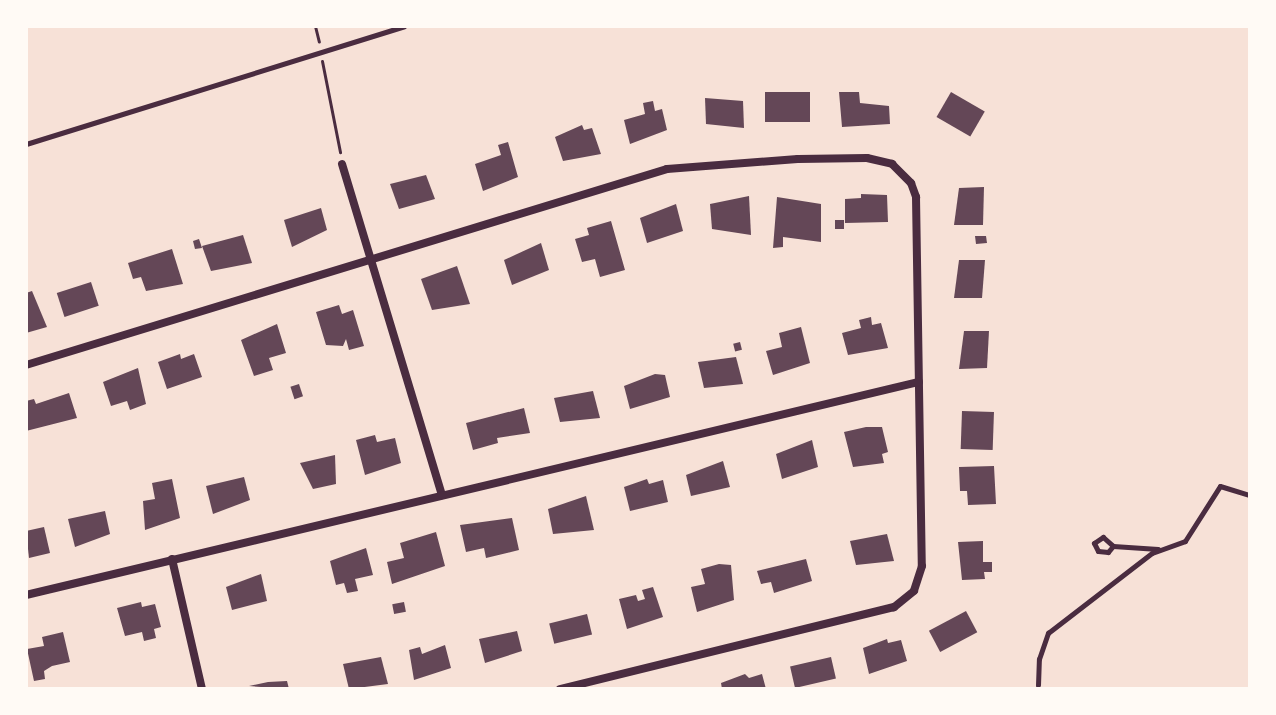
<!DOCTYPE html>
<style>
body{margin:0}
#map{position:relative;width:1276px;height:715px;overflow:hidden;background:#f7e1d7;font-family:"Exo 2",sans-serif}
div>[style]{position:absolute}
.building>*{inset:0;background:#644757;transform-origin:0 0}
.path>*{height:3px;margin:-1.5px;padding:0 1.5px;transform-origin:1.5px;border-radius:1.5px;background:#4a2c40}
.service>*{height:5px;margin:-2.5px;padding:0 2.5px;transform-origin:2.5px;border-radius:2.5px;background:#4a2c40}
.minor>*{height:8px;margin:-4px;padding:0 4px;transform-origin:4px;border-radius:4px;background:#4a2c40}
span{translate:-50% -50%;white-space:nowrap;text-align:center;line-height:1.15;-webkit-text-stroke:7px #fffaf5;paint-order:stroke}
.frame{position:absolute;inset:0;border:28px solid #fffaf5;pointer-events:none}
</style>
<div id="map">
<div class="building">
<i style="left:810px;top:92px;width:30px;height:45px;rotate:90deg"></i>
<i style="clip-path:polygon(839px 92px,859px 92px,860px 103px,889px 106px,890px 124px,842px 127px)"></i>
<i style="left:951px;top:92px;width:39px;height:29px;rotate:30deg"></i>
<i style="clip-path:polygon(705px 98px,743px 101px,744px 128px,706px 124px)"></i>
<i style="clip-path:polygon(653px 101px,655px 111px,662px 109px,667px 130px,630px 144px,624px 120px,645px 114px,643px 103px)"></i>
<i style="clip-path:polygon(582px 125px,584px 130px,592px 128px,601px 154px,563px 161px,555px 137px)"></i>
<i style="clip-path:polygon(508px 142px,518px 177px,483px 191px,475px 164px,501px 155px,498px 145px)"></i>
<i style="clip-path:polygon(426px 175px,435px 199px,399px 209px,390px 184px)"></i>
<i style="clip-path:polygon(984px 187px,983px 225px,954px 225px,959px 188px)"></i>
<i style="clip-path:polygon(861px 194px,887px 195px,888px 222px,845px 223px,845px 199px,861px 198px)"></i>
<i style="clip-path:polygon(749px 196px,751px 235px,712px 229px,710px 204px)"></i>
<i style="clip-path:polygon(777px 197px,821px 204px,821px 242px,783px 237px,783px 247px,773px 248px)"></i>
<i style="clip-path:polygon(676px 204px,683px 231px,647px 243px,640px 218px)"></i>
<i style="clip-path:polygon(321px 208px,327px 230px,292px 247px,284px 220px)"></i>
<i style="left:835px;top:220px;width:9px;height:9px"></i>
<i style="clip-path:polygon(611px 221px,625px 270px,600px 277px,595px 259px,582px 262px,575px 239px,589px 235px,587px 228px)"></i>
<i style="clip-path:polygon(243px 235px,252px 263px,211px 271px,202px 246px)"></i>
<i style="clip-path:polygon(975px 236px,986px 236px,987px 243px,976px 244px)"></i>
<i style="clip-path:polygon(199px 239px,202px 248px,195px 249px,193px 241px)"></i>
<i style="clip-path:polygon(541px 243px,549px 270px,512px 285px,504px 260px)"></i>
<i style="clip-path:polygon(172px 249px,183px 284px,146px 291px,141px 277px,133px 279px,128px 263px)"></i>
<i style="clip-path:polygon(959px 260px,985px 260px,982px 298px,954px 298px)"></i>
<i style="clip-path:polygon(457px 266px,470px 304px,432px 310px,421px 279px)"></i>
<i style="left:91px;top:282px;width:25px;height:36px;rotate:72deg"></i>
<i style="clip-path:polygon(32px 291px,47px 327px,26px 333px,26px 293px)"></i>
<i style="clip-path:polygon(339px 305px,342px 314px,353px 310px,364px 346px,349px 350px,346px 339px,343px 346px,326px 345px,316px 312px)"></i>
<i style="clip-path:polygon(871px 317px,872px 325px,881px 323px,888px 348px,848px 355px,842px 333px,861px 328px,859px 320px)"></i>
<i style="clip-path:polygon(277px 324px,286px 353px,269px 358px,273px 370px,254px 376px,241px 340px)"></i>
<i style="clip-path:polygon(801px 327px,810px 363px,773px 375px,766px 351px,782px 347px,779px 333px)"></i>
<i style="clip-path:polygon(964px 331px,989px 331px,987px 368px,959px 369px)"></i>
<i style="left:740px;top:342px;width:8px;height:7px;rotate:76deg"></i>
<i style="clip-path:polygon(180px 354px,181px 359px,194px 354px,202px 377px,167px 389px,158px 362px)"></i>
<i style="clip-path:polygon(736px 357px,743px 384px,704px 388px,698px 362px)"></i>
<i style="clip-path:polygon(138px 368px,146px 404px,130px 410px,127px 401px,111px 406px,103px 382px)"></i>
<i style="clip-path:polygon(655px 374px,665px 375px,670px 397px,630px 409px,624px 386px)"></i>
<i style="left:299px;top:384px;width:13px;height:9px;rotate:72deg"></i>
<i style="clip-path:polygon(593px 391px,600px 418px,560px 422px,554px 398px)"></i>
<i style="clip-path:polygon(69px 393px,77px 418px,26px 431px,26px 401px,34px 399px,36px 404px)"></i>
<i style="clip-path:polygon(524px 408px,530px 433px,497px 438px,498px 443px,473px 450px,466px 423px)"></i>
<i style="left:962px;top:411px;width:32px;height:38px;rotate:2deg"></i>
<i style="clip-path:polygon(866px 427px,882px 427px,888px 452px,882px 454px,884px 463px,853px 467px,844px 432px)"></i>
<i style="clip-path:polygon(375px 435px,377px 442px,395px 438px,401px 463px,365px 475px,356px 440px)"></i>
<i style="clip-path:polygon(812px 440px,818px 467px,782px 479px,776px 454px)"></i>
<i style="clip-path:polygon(335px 455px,336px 484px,313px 489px,300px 463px)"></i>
<i style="clip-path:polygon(723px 461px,730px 487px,691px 496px,686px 475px)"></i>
<i style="clip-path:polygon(994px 466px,996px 504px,968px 505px,967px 491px,960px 491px,959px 467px)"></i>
<i style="clip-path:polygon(244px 477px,250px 500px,213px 514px,206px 486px)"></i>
<i style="clip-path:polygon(172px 479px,180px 518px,145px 530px,143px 501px,155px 499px,152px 483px)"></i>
<i style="clip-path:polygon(647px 479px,649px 484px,663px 480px,668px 502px,630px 511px,624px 487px)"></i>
<i style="clip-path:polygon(586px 496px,594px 530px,553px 534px,548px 509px)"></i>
<i style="clip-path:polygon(105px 511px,110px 534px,75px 547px,68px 519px)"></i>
<i style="clip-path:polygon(512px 518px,519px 550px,486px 558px,484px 548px,466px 552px,460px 525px)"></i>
<i style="clip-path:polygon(44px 527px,50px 553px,29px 558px,26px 531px)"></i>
<i style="clip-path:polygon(436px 532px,445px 566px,392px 584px,387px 562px,404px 558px,400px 543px)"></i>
<i style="clip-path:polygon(887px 534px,894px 561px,856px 565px,850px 541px)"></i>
<i style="clip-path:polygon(983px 541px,983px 562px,992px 562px,992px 572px,984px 572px,985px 579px,962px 580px,958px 542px)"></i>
<i style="clip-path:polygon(366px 548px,373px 575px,355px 579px,358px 591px,347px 593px,344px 583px,336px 585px,330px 561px)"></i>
<i style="clip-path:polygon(806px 559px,812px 581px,774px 593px,771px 582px,761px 584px,757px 571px)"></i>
<i style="clip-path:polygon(719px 564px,731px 565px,734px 600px,697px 612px,691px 587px,705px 584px,701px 569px)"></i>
<i style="clip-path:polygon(261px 574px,267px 601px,232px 610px,226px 587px)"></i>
<i style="clip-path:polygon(653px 587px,663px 617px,627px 629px,619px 599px,636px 595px,638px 601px,645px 599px,642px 590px)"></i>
<i style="clip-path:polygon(141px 602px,142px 607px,155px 604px,161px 627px,154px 629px,156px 638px,144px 641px,142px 632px,125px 636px,117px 608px)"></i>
<i style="left:404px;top:602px;width:10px;height:12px;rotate:79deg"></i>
<i style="left:966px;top:611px;width:24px;height:42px;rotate:62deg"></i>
<i style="left:587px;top:614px;width:21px;height:39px;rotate:76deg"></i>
<i style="clip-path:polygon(517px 631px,522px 651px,485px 663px,479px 639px)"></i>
<i style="clip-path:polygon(63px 632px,70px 662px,52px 666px,44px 671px,45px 679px,34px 681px,27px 649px,44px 646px,42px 637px)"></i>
<i style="clip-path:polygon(887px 639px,888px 643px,901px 640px,907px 661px,869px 674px,863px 648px)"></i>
<i style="clip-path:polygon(445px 645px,451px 668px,414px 680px,409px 650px,420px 647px,422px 654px)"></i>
<i style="clip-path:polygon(381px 657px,388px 684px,349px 689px,343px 664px)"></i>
<i style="left:831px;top:657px;width:22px;height:42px;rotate:77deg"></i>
<i style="clip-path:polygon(745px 674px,749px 678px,762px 674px,766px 689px,722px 689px,721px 683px)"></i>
<i style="clip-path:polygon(287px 681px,289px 689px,249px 686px,268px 682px)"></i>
</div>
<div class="path">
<i style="left:315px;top:26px;width:16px;rotate:76deg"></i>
<i style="left:322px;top:61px;width:93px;rotate:78.8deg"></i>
</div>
<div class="service">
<i style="left:26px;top:144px;width:396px;rotate:-17.3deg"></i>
<i style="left:1113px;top:546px;width:8px;rotate:130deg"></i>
<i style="left:1108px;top:552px;width:10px;rotate:-174deg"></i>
<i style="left:1098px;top:551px;width:9px;rotate:-117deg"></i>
<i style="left:1094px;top:543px;width:11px;rotate:-34deg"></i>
<i style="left:1103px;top:537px;width:13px;rotate:42deg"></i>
<i style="left:1113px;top:546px;width:45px;rotate:3.8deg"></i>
<i style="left:1038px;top:685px;width:26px;rotate:-88deg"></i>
<i style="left:1039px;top:659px;width:28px;rotate:-71deg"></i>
<i style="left:1048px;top:633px;width:131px;rotate:-37.6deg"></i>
<i style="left:1152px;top:553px;width:35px;rotate:-20deg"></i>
<i style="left:1185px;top:541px;width:65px;rotate:-57.5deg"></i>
<i style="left:1220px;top:486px;width:31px;rotate:17deg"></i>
</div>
<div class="minor">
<i style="left:342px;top:164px;width:346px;rotate:73.2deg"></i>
<i style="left:26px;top:365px;width:670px;rotate:-17deg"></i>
<i style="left:667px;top:169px;width:131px;rotate:-4.4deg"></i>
<i style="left:798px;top:159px;width:69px;rotate:-0.8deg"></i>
<i style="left:867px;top:158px;width:26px;rotate:13deg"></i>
<i style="left:892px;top:164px;width:27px;rotate:45deg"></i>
<i style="left:911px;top:183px;width:15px;rotate:70deg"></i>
<i style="left:916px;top:197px;width:369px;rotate:89.1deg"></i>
<i style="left:922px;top:566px;width:26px;rotate:108deg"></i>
<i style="left:914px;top:591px;width:26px;rotate:141deg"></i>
<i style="left:894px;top:607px;width:344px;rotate:166.2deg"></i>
<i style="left:172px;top:559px;width:133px;rotate:77deg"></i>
<i style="left:26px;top:595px;width:918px;rotate:-13.42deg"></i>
</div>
<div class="frame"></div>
</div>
